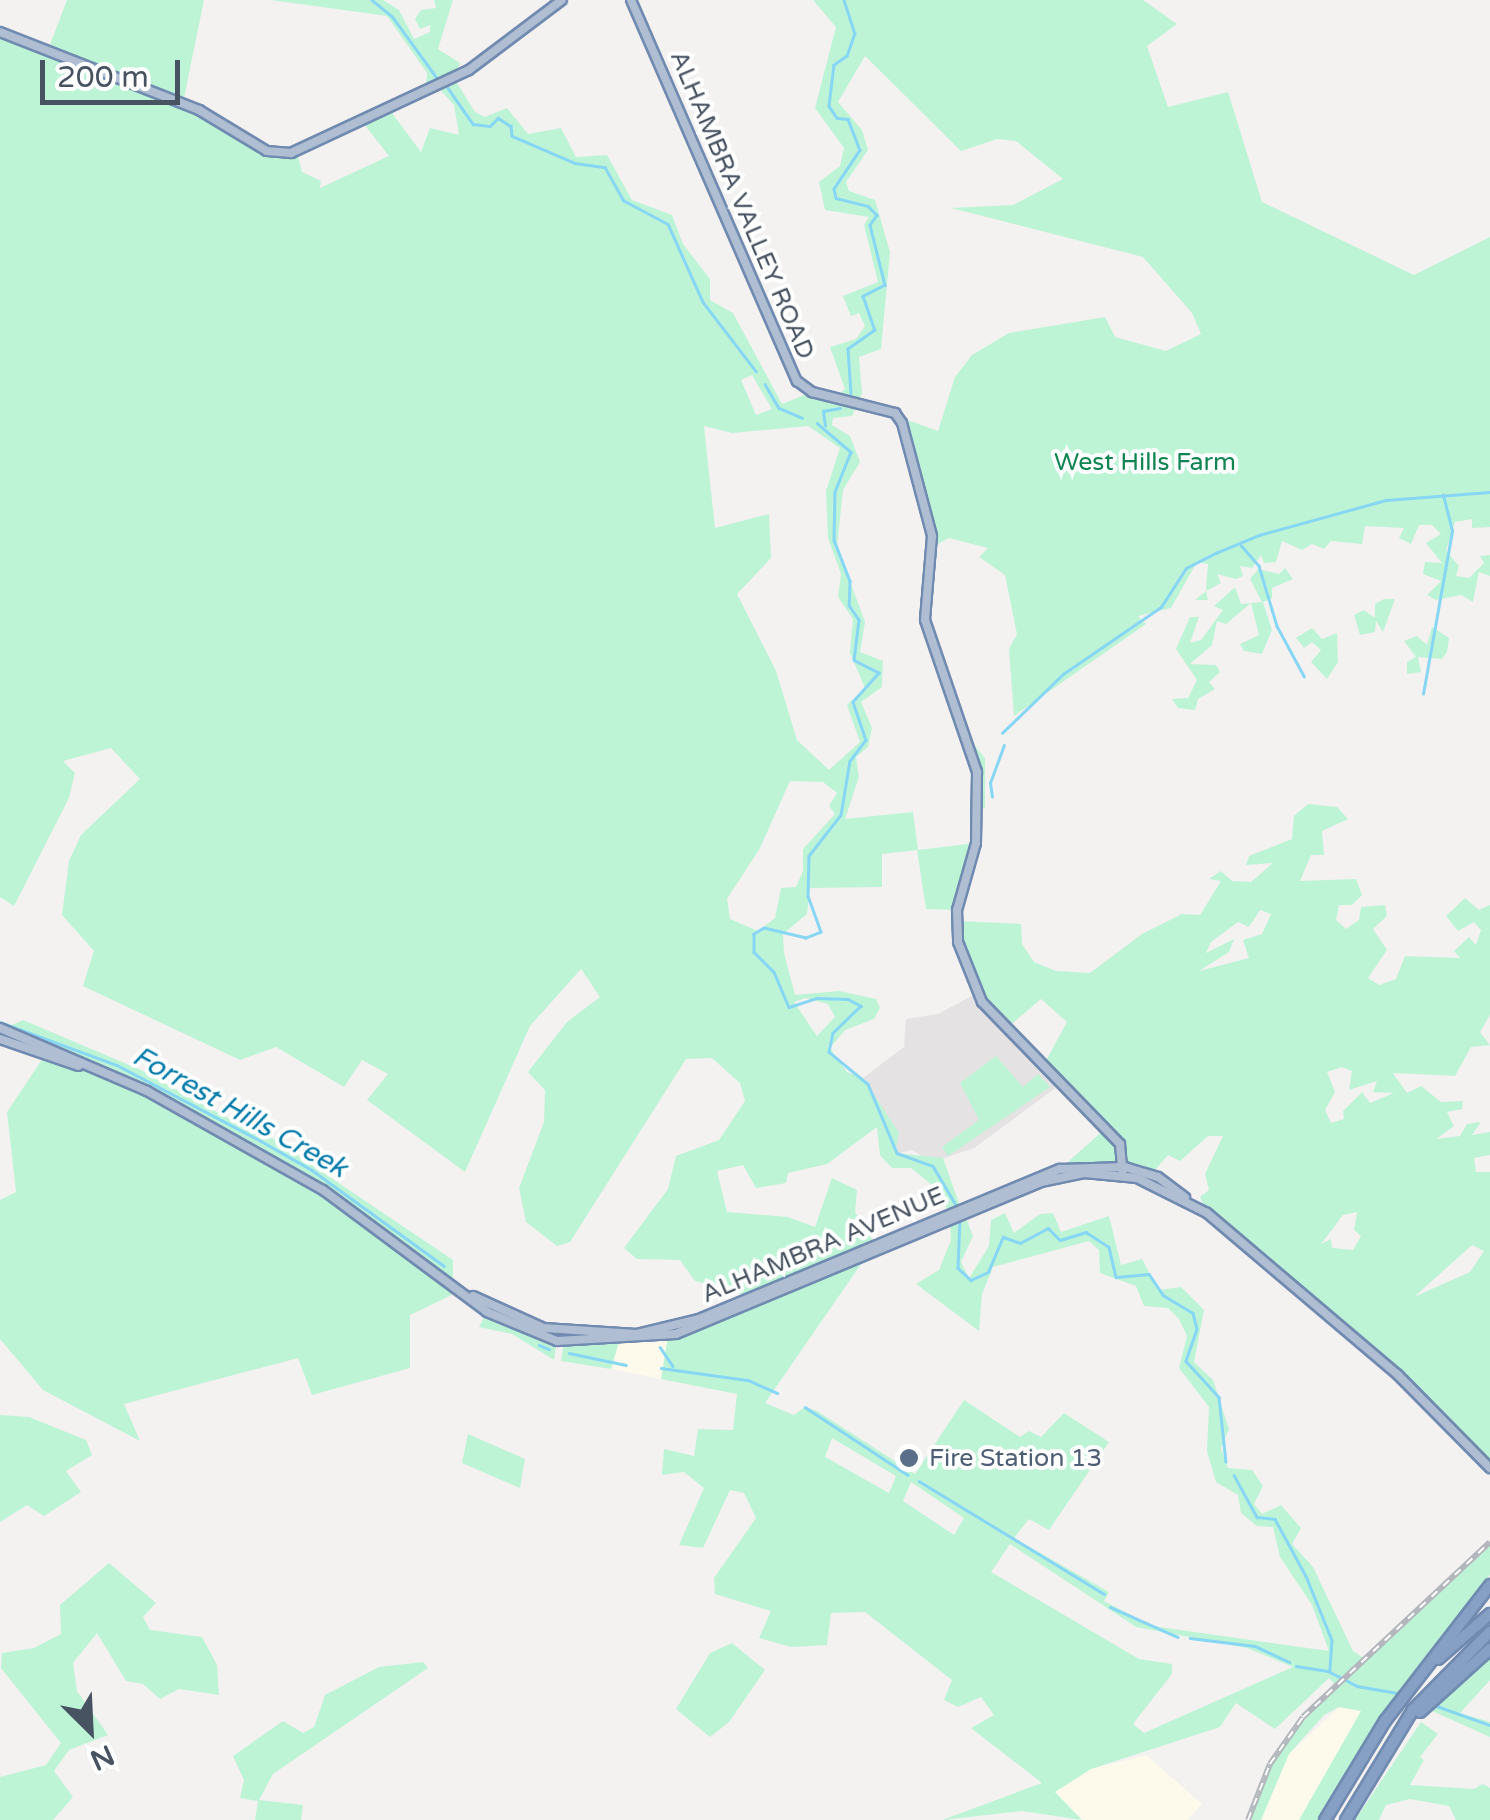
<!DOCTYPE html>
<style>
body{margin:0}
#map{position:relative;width:1490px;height:1820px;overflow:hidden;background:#f4f1f1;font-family:"Varela Round",sans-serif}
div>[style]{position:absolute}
.commercial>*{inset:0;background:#fefaeb}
.education>*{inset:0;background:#e5e2e3}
.green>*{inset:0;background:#bdf4d6}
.stream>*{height:2.5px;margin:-1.25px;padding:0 1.25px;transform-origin:1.25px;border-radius:1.25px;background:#87d6f4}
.roads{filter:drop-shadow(2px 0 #708ab0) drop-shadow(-2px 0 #708ab0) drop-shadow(0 2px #708ab0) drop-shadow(0 -2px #708ab0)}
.major>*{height:8px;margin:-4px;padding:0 4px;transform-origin:4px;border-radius:4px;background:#afbed2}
.highway>*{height:10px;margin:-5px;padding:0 5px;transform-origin:5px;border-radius:5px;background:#85a0c4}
.rail>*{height:6px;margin-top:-3px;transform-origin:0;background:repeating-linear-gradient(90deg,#fff 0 8px,#b3b6bc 0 16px);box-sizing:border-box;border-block:2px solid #b3b6bc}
.dots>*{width:28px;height:28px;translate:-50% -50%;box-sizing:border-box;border:5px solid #fff;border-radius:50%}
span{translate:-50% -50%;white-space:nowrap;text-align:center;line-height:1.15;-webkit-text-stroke:8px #fff;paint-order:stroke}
.street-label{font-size:25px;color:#475361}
.park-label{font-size:25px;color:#0f8552}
.service-label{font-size:25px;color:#4e5e75}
.left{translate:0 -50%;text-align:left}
.water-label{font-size:28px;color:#027baa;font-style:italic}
.north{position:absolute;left:40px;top:1680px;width:100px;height:100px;-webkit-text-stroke:8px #fff;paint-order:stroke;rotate:156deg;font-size:28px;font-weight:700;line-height:40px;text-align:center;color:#475361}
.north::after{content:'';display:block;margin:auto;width:35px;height:45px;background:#475361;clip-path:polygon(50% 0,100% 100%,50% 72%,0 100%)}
.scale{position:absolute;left:40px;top:60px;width:140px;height:45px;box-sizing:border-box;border:5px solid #475361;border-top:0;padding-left:12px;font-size:30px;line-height:35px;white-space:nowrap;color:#475361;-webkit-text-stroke:8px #fff;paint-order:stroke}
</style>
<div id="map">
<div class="commercial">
<i style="clip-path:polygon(668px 1336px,661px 1379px,611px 1369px,619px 1342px)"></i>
<i style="clip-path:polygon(1339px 1707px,1361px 1711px,1359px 1721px,1299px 1820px,1261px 1820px,1289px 1754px)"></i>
<i style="clip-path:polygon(1146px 1755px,1202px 1804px,1187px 1820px,1082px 1820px,1054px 1792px,1091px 1769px)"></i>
</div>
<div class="education">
<i style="clip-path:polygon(977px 993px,1061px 1084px,974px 1148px,932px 1162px,912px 1150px,895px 1154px,863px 1078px,904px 1047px,906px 1019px,938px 1014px)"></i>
</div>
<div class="green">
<i style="clip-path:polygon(evenodd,67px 0,204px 0,183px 103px,267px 151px,297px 152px,302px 172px,321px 181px,320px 188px,389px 156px,360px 119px,386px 105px,421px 152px,430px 128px,459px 135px,454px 105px,436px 85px,426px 89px,427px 73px,387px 16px,271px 0,383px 0,399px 10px,414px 39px,430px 32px,430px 25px,420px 29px,415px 19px,421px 10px,436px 8px,434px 0,453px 0,438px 49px,460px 63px,454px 78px,475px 112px,485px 117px,507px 108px,528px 134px,561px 128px,576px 157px,607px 155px,632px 200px,672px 215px,683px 244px,710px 279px,710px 300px,733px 313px,782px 404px,812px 392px,835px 398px,845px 389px,830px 347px,856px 339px,865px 326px,859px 313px,851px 316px,843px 296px,878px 282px,864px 225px,869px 217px,825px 210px,819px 182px,840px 166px,844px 148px,815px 108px,836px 27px,813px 0,1143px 0,1177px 24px,1147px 46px,1168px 107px,1228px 92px,1262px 202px,1414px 275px,1490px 237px,1490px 527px,1472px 528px,1472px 519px,1455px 522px,1446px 551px,1459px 566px,1456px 576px,1469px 578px,1484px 563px,1480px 556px,1490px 555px,1490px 576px,1479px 572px,1473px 602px,1461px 595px,1436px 600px,1427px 595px,1441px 581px,1423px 574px,1425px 562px,1442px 563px,1426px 543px,1441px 534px,1432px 525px,1419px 525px,1411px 544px,1399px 538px,1404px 528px,1365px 526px,1362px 544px,1331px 541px,1324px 549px,1312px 544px,1302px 550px,1282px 541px,1276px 562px,1264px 563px,1261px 555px,1252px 568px,1240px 566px,1243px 576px,1236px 579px,1217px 574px,1221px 583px,1206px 591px,1208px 600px,1195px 600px,1206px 591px,1208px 564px,1197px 562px,1171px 608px,1138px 616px,1146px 624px,1014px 716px,1009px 649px,1017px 634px,1005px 575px,979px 557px,988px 548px,949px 538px,936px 545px,928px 617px,944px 657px,961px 729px,985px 758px,985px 808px,979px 809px,974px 758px,958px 730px,925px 620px,932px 536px,899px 417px,938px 431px,955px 377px,972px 355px,1009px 333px,1105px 317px,1115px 337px,1166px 351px,1201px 334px,1192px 313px,1143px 257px,951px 208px,1013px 205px,1063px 179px,1016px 141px,997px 139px,961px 151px,865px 56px,838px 102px,862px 130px,868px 150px,846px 182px,849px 191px,875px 200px,890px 252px,881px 349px,859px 357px,862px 393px,852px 416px,833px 418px,832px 425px,850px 436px,860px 462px,843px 490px,837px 546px,865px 622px,860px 652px,883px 661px,882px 687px,861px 702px,872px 728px,868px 747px,856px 757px,859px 777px,845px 819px,913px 812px,918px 850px,976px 843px,980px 852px,957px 921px,1021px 924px,1022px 944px,1034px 962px,1056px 971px,1090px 973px,1142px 934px,1182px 914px,1200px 915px,1221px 881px,1209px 879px,1221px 871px,1232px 881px,1251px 882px,1273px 863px,1246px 865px,1249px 856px,1292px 839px,1294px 816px,1308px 804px,1337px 807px,1348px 819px,1322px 831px,1324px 855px,1311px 855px,1300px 881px,1356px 879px,1362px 895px,1352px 905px,1339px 905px,1336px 920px,1346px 929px,1359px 920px,1361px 907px,1385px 905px,1387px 916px,1373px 929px,1387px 950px,1368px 978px,1379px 985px,1396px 979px,1405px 956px,1460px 958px,1454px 951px,1469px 937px,1476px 945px,1481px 930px,1474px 922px,1458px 931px,1446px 916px,1465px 898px,1479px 910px,1490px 905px,1490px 1015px,1480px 1032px,1490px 1045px,1471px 1047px,1455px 1076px,1393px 1073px,1407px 1093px,1421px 1086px,1441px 1102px,1463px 1101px,1462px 1109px,1447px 1112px,1454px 1126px,1436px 1139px,1460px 1136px,1467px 1124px,1481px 1122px,1472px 1135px,1490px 1132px,1490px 1155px,1474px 1158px,1476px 1172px,1490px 1172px,1490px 1468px,1398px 1375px,1207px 1213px,1200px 1197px,1209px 1190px,1205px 1174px,1223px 1136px,1208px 1136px,1180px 1161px,1168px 1155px,1156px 1169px,1060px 1169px,1105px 1129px,1043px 1066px,1067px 1022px,1041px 999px,1007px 1028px,982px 1002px,958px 942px,956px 928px,957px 910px,926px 909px,917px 850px,882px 854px,882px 887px,810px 888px,807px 914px,783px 934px,784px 953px,795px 995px,839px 991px,876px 999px,880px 1008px,874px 1019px,845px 1030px,830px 1048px,847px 1072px,863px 1078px,899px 1133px,895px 1153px,943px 1158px,961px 1209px,949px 1213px,938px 1190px,911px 1168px,892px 1168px,880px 1155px,877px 1127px,827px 1164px,788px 1173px,786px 1183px,756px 1188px,743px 1165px,717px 1171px,727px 1212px,788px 1217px,815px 1227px,832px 1178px,857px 1190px,855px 1212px,875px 1244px,753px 1297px,695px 1281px,680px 1260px,637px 1259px,624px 1248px,668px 1189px,676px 1156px,719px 1140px,745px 1101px,740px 1083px,712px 1058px,686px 1059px,570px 1242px,557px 1246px,526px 1222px,519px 1188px,544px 1122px,545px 1090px,528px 1072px,567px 1022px,600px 997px,581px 969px,530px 1026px,465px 1172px,367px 1100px,388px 1074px,362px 1060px,344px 1087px,276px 1047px,240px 1060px,83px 986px,94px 951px,62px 915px,69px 861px,81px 835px,140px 779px,111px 748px,63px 761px,75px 773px,69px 798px,14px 906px,0 897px,0 32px,48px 50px,67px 0,752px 375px,772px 409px,756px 415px,741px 380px,752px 375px,67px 0,704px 426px,732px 433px,808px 426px,840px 448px,826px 491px,828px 538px,841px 574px,838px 597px,853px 619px,850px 653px,865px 688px,847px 705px,860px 742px,829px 770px,797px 740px,776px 671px,737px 594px,771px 558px,769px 514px,715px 528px,704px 426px,67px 0,790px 781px,823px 782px,837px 793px,829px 806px,835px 814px,803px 849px,803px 871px,796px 887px,781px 888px,775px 918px,758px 931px,730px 919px,727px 899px,760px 848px,790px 781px,67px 0,1260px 910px,1271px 914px,1262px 934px,1243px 940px,1249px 958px,1199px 971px,1229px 952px,1234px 939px,1206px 953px,1211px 942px,1238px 922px,1249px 927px,1260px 910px,67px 0,806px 998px,828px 1004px,835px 1017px,817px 1036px,794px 1002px,806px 998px,67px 0,1342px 1067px,1352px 1071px,1349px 1090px,1377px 1081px,1373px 1092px,1394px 1093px,1370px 1103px,1362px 1092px,1343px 1111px,1344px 1119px,1331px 1123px,1325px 1110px,1335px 1092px,1327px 1072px,1342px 1067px,67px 0,1357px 1212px,1354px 1230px,1361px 1236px,1353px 1250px,1332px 1248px,1331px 1239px,1321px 1244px,1343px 1215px,1357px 1212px,67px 0,1472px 1245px,1484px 1251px,1470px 1272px,1414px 1297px,1472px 1245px)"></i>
<i style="clip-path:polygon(1285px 568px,1293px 579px,1272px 588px,1272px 598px,1263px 602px,1272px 630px,1262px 654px,1244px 651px,1240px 644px,1259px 635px,1251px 603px,1226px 624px,1217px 621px,1212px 645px,1190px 664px,1216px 665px,1220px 672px,1209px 682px,1215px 689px,1198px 699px,1195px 710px,1178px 708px,1172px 699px,1188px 698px,1197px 680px,1176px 649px,1190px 617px,1199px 617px,1190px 643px,1201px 640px,1223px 610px,1214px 606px,1235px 587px,1241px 604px,1262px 602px,1250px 579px,1258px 569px,1279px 574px)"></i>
<i style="clip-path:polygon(1384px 599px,1395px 599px,1383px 632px,1376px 621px,1375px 632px,1360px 635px,1354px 615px,1364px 610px,1375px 618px,1375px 604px)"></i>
<i style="clip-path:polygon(1432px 627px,1449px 638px,1447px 652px,1442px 659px,1418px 657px,1421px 672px,1407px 674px,1407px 662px,1416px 657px,1404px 641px,1417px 636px,1427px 645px)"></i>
<i style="clip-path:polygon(1312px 628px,1322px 639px,1337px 633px,1338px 662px,1327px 679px,1311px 662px,1321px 650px,1312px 642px,1304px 648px,1296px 638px)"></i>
<i style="clip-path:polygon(23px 1020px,141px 1070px,235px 1122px,251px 1124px,453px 1260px,453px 1283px,462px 1290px,410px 1315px,410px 1368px,312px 1395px,298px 1358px,124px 1404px,140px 1441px,43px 1390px,0 1339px,0 1200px,16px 1192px,7px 1112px,43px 1058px,87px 1068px,3px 1029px)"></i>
<i style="clip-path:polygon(996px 1056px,1023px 1087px,1038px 1074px,1050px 1087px,948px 1156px,942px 1147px,979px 1120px,960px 1083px)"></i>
<i style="clip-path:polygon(evenodd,964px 1213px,973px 1236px,961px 1262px,969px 1278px,989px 1246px,991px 1220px,1005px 1213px,1014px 1233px,1040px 1214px,1053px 1213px,1061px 1232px,1109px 1216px,1121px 1265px,1142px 1259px,1158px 1290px,1181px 1287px,1204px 1310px,1194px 1362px,1213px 1380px,1229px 1429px,1221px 1448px,1228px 1468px,1252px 1470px,1263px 1486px,1254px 1504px,1262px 1514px,1281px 1505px,1301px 1528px,1292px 1544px,1313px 1567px,1353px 1651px,1364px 1658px,1490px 1546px,1490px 1575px,1377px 1720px,1318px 1820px,1299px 1820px,1361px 1711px,1339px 1707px,1324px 1715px,1289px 1754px,1261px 1820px,1248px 1820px,1274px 1756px,1335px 1685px,1329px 1678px,1275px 1729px,1236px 1703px,1220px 1727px,1091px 1769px,1055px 1792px,1082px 1820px,1022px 1811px,942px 1820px,1042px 1783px,971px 1728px,994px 1715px,981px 1697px,958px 1707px,944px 1700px,952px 1680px,865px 1612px,831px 1613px,827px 1645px,791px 1647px,759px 1638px,771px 1611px,715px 1594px,714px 1578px,756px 1518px,744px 1493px,730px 1490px,703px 1548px,679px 1545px,704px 1488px,684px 1472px,662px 1475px,664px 1449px,694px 1456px,698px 1429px,733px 1430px,737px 1394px,661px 1379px,668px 1336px,868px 1254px,765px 1403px,794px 1415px,805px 1407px,817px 1411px,915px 1474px,964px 1400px,1020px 1437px,1029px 1431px,1041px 1437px,1064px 1413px,1109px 1442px,1049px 1530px,1029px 1519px,1014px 1538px,1102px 1588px,1109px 1592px,1104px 1601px,1152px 1626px,1329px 1651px,1312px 1605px,1280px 1557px,1273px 1527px,1257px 1526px,1241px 1513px,1238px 1495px,1216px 1482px,1207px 1451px,1209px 1407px,1179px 1368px,1187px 1336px,1179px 1319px,1168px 1308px,1144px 1306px,1136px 1286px,1100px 1273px,1099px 1250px,1089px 1241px,993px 1267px,982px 1294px,979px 1331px,916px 1284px,939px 1270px,951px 1240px,950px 1219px,964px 1213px,832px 1438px,896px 1476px,889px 1493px,825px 1457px,832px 1438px,964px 1213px,911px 1482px,964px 1518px,954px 1535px,903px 1501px,911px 1482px,964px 1213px,1010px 1544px,1136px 1627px,1247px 1648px,1293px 1667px,1144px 1733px,1133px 1724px,1172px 1674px,1172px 1664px,1139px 1659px,991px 1572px,1010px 1544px)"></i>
<i style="clip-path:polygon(487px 1312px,557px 1341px,554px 1360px,512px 1334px,479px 1327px)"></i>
<i style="clip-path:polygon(564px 1342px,592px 1343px,619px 1342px,611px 1369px,561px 1361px)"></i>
<i style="clip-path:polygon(0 1415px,29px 1417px,86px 1440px,92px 1455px,66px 1471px,81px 1492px,44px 1516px,27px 1505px,0 1522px)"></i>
<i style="clip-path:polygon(468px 1434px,525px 1459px,520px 1488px,462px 1463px)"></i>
<i style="clip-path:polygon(109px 1563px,156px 1603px,143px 1617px,150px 1630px,202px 1637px,217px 1665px,219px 1695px,179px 1689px,160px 1699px,143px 1684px,126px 1681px,97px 1633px,73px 1663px,77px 1691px,108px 1735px,69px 1750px,54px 1771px,73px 1797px,53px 1820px,0 1820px,0 1777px,46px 1765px,61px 1743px,1px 1668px,2px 1653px,34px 1648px,61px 1634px,60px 1605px)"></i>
<i style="clip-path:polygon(732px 1643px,765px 1670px,729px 1722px,710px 1737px,676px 1709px,710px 1653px)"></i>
<i style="clip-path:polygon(1490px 1655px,1490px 1680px,1460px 1713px,1490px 1722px,1490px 1737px,1430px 1710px)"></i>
<i style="clip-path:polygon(423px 1662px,428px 1668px,273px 1774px,259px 1800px,303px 1805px,301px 1820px,255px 1820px,258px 1801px,240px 1798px,244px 1780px,233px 1756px,283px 1721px,303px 1733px,314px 1727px,325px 1695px,379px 1667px)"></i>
<i style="clip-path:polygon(1421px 1722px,1438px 1734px,1420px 1757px,1424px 1760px,1410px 1785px,1474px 1789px,1483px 1784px,1490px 1788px,1490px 1820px,1456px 1820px,1449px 1806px,1410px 1799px,1386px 1805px,1379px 1820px,1355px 1820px)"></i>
</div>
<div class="stream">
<i style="left:372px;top:0;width:26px;rotate:39deg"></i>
<i style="left:392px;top:16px;width:77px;rotate:54deg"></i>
<i style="left:844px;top:0;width:35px;rotate:72deg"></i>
<i style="left:855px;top:33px;width:24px;rotate:109deg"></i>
<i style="left:847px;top:56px;width:16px;rotate:145deg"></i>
<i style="left:834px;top:65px;width:41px;rotate:97deg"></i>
<i style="left:829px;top:106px;width:14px;rotate:56deg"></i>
<i style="left:837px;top:118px;width:11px;rotate:5deg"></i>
<i style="left:848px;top:119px;width:33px;rotate:69deg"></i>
<i style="left:860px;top:150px;width:47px;rotate:123.7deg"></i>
<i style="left:834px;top:189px;width:9px;rotate:77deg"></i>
<i style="left:836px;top:198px;width:33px;rotate:14deg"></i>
<i style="left:868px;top:206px;width:13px;rotate:45deg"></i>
<i style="left:877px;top:215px;width:12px;rotate:125deg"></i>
<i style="left:870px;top:225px;width:62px;rotate:76deg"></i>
<i style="left:885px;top:285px;width:25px;rotate:153deg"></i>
<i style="left:863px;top:296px;width:36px;rotate:71deg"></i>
<i style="left:875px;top:330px;width:33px;rotate:145deg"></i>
<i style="left:848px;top:349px;width:44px;rotate:86.1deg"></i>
<i style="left:448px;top:88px;width:44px;rotate:55.2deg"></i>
<i style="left:473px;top:124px;width:17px;rotate:7deg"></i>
<i style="left:490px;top:126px;width:11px;rotate:-45deg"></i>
<i style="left:498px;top:118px;width:15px;rotate:32deg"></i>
<i style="left:511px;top:126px;width:10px;rotate:84deg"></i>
<i style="left:512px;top:136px;width:69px;rotate:23.2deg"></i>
<i style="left:575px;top:163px;width:30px;rotate:8deg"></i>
<i style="left:605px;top:167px;width:38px;rotate:61deg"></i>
<i style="left:623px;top:200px;width:51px;rotate:28.1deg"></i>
<i style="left:668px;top:224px;width:85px;rotate:65.8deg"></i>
<i style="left:703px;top:302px;width:87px;rotate:52.5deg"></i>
<i style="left:765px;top:384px;width:28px;rotate:60deg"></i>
<i style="left:779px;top:408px;width:25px;rotate:23deg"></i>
<i style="left:817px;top:423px;width:45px;rotate:40.5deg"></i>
<i style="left:851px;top:452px;width:43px;rotate:111.8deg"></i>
<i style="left:835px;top:492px;width:48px;rotate:91.2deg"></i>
<i style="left:834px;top:540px;width:44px;rotate:68.7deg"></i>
<i style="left:850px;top:581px;width:24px;rotate:92deg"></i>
<i style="left:849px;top:605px;width:18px;rotate:56deg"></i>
<i style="left:859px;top:620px;width:40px;rotate:97.1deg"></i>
<i style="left:854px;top:660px;width:28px;rotate:27deg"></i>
<i style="left:879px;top:673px;width:39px;rotate:132deg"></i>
<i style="left:853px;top:702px;width:40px;rotate:71.1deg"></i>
<i style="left:866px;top:740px;width:26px;rotate:127deg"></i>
<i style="left:850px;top:761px;width:55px;rotate:99.5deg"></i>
<i style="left:841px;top:815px;width:52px;rotate:128deg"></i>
<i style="left:809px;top:856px;width:40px;rotate:91.4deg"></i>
<i style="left:808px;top:896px;width:38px;rotate:70deg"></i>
<i style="left:821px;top:932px;width:16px;rotate:158deg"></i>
<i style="left:806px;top:938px;width:43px;rotate:-166.6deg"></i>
<i style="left:764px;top:928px;width:12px;rotate:149deg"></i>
<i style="left:754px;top:934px;width:18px;rotate:90deg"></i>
<i style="left:754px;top:952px;width:28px;rotate:45deg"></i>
<i style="left:774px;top:972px;width:38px;rotate:67deg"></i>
<i style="left:789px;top:1007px;width:29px;rotate:-18deg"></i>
<i style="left:817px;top:998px;width:31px;rotate:2deg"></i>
<i style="left:848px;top:999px;width:15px;rotate:28deg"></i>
<i style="left:861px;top:1006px;width:39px;rotate:136deg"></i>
<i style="left:833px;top:1033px;width:19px;rotate:102deg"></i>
<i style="left:829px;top:1052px;width:50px;rotate:39.4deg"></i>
<i style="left:868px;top:1084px;width:75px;rotate:67.2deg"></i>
<i style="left:897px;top:1153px;width:38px;rotate:20deg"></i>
<i style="left:933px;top:1166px;width:51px;rotate:59.4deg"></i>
<i style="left:825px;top:426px;width:15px;rotate:-98deg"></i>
<i style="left:823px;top:411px;width:17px;rotate:-10deg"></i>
<i style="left:1241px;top:545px;width:28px;rotate:49deg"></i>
<i style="left:1259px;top:566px;width:63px;rotate:73.3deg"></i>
<i style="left:1277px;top:626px;width:57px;rotate:61.6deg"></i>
<i style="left:1423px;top:694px;width:166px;rotate:-79.9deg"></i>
<i style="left:1452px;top:531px;width:37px;rotate:-104deg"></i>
<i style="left:1002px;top:733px;width:85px;rotate:-44deg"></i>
<i style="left:1063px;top:674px;width:119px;rotate:-34.4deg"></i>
<i style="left:1161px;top:607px;width:46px;rotate:-57.3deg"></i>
<i style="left:1186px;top:568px;width:34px;rotate:-27deg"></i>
<i style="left:1216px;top:553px;width:47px;rotate:-22.7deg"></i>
<i style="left:1259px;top:535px;width:132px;rotate:-15.4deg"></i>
<i style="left:1386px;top:500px;width:104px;rotate:-4.4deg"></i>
<i style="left:992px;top:797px;width:14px;rotate:-98deg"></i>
<i style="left:990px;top:783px;width:40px;rotate:-69.8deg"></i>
<i style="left:0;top:1022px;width:125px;rotate:20.2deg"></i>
<i style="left:117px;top:1065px;width:163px;rotate:27.8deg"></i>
<i style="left:261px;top:1141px;width:59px;rotate:29.6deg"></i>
<i style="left:312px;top:1170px;width:163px;rotate:36deg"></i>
<i style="left:960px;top:1218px;width:50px;rotate:92.3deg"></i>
<i style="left:958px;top:1268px;width:18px;rotate:43deg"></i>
<i style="left:971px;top:1280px;width:19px;rotate:-25deg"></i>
<i style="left:988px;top:1272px;width:38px;rotate:-67deg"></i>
<i style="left:1003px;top:1237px;width:18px;rotate:19deg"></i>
<i style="left:1020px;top:1243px;width:32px;rotate:-28deg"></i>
<i style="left:1048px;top:1228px;width:17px;rotate:45deg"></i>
<i style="left:1060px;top:1240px;width:27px;rotate:-17deg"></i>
<i style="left:1086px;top:1232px;width:27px;rotate:33deg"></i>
<i style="left:1109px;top:1247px;width:31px;rotate:77deg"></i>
<i style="left:1116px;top:1277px;width:33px;rotate:-5deg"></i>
<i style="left:1149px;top:1274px;width:25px;rotate:56deg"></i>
<i style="left:1163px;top:1295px;width:35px;rotate:31deg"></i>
<i style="left:1193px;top:1313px;width:16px;rotate:76deg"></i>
<i style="left:1197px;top:1329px;width:34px;rotate:109deg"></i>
<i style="left:1186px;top:1361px;width:49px;rotate:47.5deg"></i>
<i style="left:1219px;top:1397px;width:65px;rotate:83.9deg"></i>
<i style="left:539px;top:1345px;width:11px;rotate:22deg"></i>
<i style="left:660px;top:1347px;width:23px;rotate:56deg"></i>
<i style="left:569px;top:1353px;width:58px;rotate:11.9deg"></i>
<i style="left:661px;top:1368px;width:88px;rotate:7.9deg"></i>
<i style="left:748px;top:1380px;width:32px;rotate:24deg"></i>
<i style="left:805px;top:1407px;width:123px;rotate:33.4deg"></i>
<i style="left:1234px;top:1475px;width:48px;rotate:61.3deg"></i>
<i style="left:1257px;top:1517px;width:18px;rotate:6deg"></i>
<i style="left:1275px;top:1519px;width:65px;rotate:61.5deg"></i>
<i style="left:1306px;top:1576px;width:69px;rotate:67.9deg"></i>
<i style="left:1332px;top:1640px;width:32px;rotate:94deg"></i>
<i style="left:1330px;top:1672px;width:30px;rotate:27deg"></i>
<i style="left:1357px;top:1686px;width:42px;rotate:9.7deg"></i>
<i style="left:919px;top:1481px;width:217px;rotate:31.4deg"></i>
<i style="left:1110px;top:1607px;width:74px;rotate:23.8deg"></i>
<i style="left:1190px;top:1638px;width:65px;rotate:7deg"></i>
<i style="left:1255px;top:1646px;width:38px;rotate:25deg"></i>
<i style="left:1296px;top:1666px;width:32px;rotate:9deg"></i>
<i style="left:1434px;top:1705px;width:59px;rotate:19.7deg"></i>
</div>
<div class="roads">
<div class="major">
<i style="left:631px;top:0;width:416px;rotate:66.5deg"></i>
<i style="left:797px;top:381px;width:19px;rotate:36deg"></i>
<i style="left:812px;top:392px;width:86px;rotate:14.2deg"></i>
<i style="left:895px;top:413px;width:12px;rotate:55deg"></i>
<i style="left:902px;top:423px;width:117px;rotate:75.1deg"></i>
<i style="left:932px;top:536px;width:84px;rotate:94.8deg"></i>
<i style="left:925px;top:620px;width:161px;rotate:71.1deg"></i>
<i style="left:977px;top:772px;width:71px;rotate:90.8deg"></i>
<i style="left:976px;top:843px;width:70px;rotate:105.8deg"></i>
<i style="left:957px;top:910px;width:32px;rotate:88deg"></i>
<i style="left:958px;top:942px;width:65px;rotate:68.2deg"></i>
<i style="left:982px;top:1002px;width:198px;rotate:45.8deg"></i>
<i style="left:1120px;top:1144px;width:32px;rotate:85deg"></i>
<i style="left:0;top:32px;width:214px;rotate:21.4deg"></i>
<i style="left:199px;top:110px;width:79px;rotate:31.1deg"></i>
<i style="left:267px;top:151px;width:24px;rotate:5deg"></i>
<i style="left:291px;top:153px;width:196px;rotate:-25deg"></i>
<i style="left:469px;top:70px;width:116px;rotate:-37deg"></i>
<i style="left:0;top:1028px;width:160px;rotate:23.2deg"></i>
<i style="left:147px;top:1091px;width:202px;rotate:29.4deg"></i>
<i style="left:323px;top:1190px;width:204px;rotate:36.6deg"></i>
<i style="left:487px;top:1312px;width:76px;rotate:22.5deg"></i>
<i style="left:557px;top:1341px;width:119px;rotate:-3.4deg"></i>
<i style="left:676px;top:1334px;width:395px;rotate:-22.6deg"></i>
<i style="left:1041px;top:1182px;width:44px;rotate:-11.8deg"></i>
<i style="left:1084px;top:1173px;width:53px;rotate:5.4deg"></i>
<i style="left:1137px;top:1178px;width:78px;rotate:26.6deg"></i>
<i style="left:1207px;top:1213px;width:250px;rotate:40.3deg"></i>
<i style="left:1398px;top:1375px;width:131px;rotate:45.3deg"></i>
<i style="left:0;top:1039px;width:83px;rotate:18.9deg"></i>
<i style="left:473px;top:1296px;width:78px;rotate:24.3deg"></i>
<i style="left:544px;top:1328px;width:93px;rotate:3.7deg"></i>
<i style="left:637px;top:1334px;width:64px;rotate:-13.6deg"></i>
<i style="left:699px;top:1319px;width:391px;rotate:-22.6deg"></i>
<i style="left:1060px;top:1169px;width:65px;rotate:-1.8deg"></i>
<i style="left:1125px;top:1167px;width:34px;rotate:17deg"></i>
<i style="left:1158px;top:1177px;width:34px;rotate:37deg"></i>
</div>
<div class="highway">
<i style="left:1438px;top:1659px;width:69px;rotate:-40.9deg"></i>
<i style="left:1420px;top:1712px;width:94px;rotate:-42deg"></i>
<i style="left:1325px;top:1820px;width:116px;rotate:-58.8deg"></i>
<i style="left:1385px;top:1721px;width:172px;rotate:-52.3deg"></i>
<i style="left:1346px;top:1820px;width:129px;rotate:-58.7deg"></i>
<i style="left:1413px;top:1710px;width:110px;rotate:-45.4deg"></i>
</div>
</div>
<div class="rail">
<i style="left:1248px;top:1820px;width:60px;rotate:-68.6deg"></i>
<i style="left:1270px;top:1764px;width:57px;rotate:-54.9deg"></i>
<i style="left:1303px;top:1717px;width:256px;rotate:-43.1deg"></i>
</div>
<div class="dots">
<i style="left:909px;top:1458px;background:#5c6f8a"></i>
</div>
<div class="street-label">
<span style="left:742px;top:205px;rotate:67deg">ALHAMBRA VALLEY ROAD</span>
<span style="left:823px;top:1245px;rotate:-23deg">ALHAMBRA AVENUE</span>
</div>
<div class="park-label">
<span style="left:1145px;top:462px">West Hills Farm</span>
</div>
<div class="service-label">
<span class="left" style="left:929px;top:1458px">Fire Station 13</span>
</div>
<div class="water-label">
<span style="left:240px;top:1112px;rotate:29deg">Forrest Hills Creek</span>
</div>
<div class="north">N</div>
<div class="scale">200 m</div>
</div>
